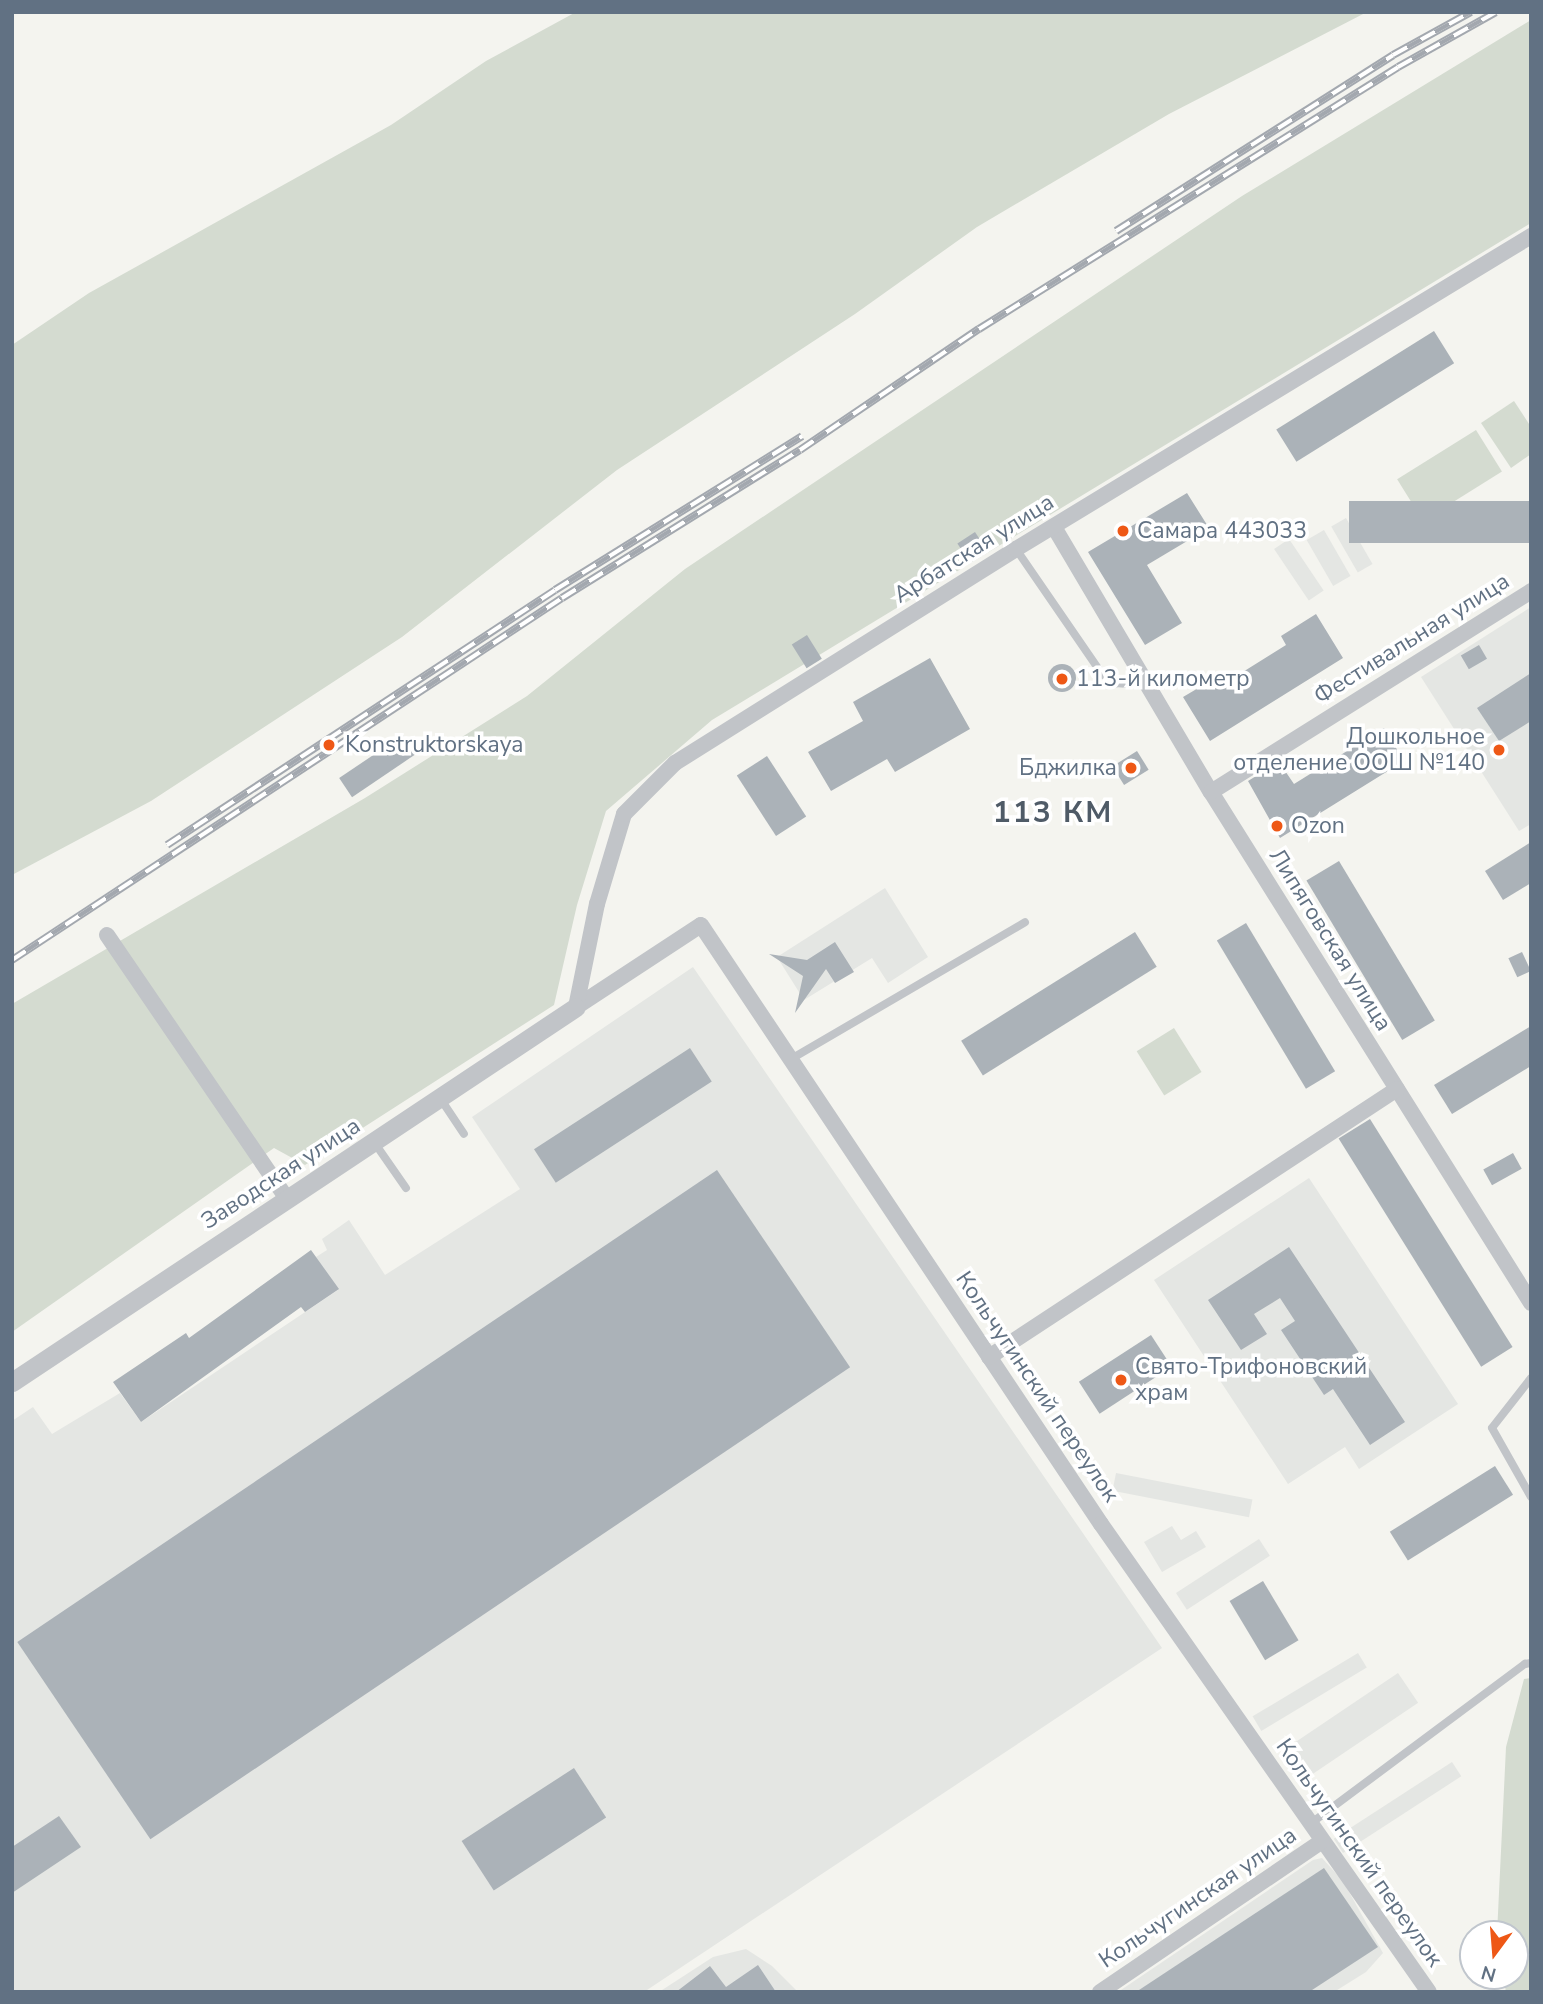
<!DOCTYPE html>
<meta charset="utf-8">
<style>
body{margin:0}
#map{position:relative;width:1543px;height:2004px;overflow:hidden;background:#f4f4ef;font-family:"Nunito Sans",sans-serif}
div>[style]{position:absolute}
.built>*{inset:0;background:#e4e6e3;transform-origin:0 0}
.green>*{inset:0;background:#d4dbd0;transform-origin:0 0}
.building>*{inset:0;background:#abb2b8;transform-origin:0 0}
.round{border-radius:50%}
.service>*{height:8px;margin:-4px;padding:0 4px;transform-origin:4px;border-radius:4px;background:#c1c4c8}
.minor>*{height:16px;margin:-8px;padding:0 8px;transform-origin:8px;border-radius:8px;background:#c1c4c8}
.tertiary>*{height:19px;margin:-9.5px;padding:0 9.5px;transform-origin:9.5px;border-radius:9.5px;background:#c1c4c8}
.rail>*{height:8px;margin-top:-4px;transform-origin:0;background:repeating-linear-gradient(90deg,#fff 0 16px,#a3a8af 0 32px);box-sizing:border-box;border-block:2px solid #a3a8af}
.dots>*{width:19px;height:19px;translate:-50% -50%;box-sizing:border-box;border:4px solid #fff;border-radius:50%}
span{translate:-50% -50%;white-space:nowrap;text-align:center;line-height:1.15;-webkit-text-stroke:7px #fff;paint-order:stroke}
.poi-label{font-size:23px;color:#617183}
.left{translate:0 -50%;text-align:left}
.right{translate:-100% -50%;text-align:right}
.street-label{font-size:23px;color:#617183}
.district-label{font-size:30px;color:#4f5b67;font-weight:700;letter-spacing:2px}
.frame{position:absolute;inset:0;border:14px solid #617183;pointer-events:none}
.north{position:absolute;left:1459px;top:1920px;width:70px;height:70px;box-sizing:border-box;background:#fff;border:2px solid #c0c6cd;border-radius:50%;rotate:196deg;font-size:19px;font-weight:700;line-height:28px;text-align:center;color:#617183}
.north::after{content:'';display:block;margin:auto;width:24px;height:32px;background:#ee5816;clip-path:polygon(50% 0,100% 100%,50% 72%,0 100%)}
</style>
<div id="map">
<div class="built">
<i style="left:1346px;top:518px;width:53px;height:17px;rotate:60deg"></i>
<i style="left:1324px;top:530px;width:53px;height:20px;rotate:60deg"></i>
<i style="left:1289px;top:539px;width:62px;height:18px;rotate:56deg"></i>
<i style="clip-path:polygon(1531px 607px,1531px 824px,1519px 831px,1421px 677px)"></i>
<i style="clip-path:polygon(885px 888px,928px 957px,888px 983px,872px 958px,804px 1000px,777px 957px)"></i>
<i style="clip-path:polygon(693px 967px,1162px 1648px,644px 1992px,12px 1992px,12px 1421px,33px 1407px,52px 1434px,120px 1393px,141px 1422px,338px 1290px,316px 1257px,327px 1250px,322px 1239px,349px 1220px,385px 1275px,520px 1189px,472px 1117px)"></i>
<i style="clip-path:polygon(1309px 1178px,1458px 1404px,1359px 1469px,1345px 1447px,1288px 1484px,1154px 1280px)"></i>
<i style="left:1116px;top:1473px;width:139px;height:18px;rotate:11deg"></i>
<i style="clip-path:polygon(1172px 1526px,1181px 1540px,1196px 1531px,1206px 1547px,1162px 1572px,1144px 1542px)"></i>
<i style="left:1259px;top:1539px;width:20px;height:99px;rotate:57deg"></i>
<i style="left:1358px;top:1653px;width:17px;height:123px;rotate:59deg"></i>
<i style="left:1398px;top:1673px;width:36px;height:140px;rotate:56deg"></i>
<i style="left:1452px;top:1762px;width:17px;height:141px;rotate:57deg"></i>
<i style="clip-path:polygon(1322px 1858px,1343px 1881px,1383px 1953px,1366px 1972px,1334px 1992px,1118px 1992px,1313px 1860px)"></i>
<i style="clip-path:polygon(746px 1949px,772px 1966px,798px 1992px,659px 1992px,713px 1957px)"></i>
</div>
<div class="green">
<i style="clip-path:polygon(576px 12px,1367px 12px,1169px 114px,977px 227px,855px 314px,617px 470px,402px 637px,151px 801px,12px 875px,12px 345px,89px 293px,391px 125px,486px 61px)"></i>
<i style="clip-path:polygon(1531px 20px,1531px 223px,712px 720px,606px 811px,577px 905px,554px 1005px,305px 1165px,274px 1148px,12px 1332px,12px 1004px,365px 798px,527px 696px,685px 569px,1242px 196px)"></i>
<i style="clip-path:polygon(1514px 401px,1531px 427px,1531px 454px,1511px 468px,1481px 423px)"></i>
<i style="left:1476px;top:430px;width:49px;height:93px;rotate:58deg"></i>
<i style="left:1174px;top:1028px;width:52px;height:44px;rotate:58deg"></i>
<i style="clip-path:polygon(1531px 1678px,1531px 1992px,1506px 1992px,1503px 1976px,1515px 1976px,1515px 1934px,1497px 1934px,1506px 1747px,1524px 1679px)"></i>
</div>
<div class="building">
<i style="left:1434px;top:331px;width:38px;height:186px;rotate:58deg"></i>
<i style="clip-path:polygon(1187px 493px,1209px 528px,1147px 565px,1182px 623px,1145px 645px,1088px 552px)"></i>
<i style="left:1531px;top:501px;width:42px;height:182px;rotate:90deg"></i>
<i style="left:975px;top:532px;width:17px;height:21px;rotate:57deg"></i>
<i style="clip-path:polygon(1316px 614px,1343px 658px,1210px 741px,1183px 697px,1217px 677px,1222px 685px,1286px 645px,1281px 636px)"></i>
<i style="left:807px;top:635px;width:28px;height:18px;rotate:58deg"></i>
<i style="left:1479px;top:645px;width:16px;height:21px;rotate:60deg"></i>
<i style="clip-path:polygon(930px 658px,970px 729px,895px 772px,887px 759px,831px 791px,808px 752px,863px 721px,853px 702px)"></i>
<i class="round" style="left:1048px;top:664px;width:28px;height:28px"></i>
<i style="clip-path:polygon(1531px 673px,1531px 721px,1499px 741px,1477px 708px)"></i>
<i style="clip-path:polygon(1384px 728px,1404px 761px,1280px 838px,1248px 781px,1279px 762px,1294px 784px)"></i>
<i style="left:403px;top:735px;width:23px;height:77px;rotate:56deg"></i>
<i style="left:1137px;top:751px;width:22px;height:29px;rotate:58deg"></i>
<i style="left:767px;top:756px;width:72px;height:36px;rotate:57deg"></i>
<i style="clip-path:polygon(1531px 842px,1531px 883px,1503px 900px,1485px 871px)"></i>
<i style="left:1339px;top:861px;width:186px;height:38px;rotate:59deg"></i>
<i style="left:1246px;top:923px;width:173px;height:34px;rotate:59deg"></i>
<i style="left:1135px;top:932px;width:41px;height:205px;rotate:58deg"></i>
<i style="clip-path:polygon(835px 942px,854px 972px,835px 983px,826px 969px,795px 1013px,803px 976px,769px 954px,807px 960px)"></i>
<i style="left:1522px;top:952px;width:21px;height:15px;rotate:65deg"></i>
<i style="clip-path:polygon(1531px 1026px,1531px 1066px,1452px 1114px,1434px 1085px)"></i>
<i style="left:690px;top:1048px;width:40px;height:186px;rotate:57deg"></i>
<i style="left:1370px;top:1119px;width:269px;height:37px;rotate:58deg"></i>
<i style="left:1513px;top:1153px;width:18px;height:34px;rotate:61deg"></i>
<i style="left:717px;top:1170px;width:238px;height:844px;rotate:56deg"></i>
<i style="clip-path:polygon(1289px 1247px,1405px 1422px,1370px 1445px,1333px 1389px,1324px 1395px,1281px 1330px,1295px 1321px,1280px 1298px,1254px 1314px,1267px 1334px,1241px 1350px,1208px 1300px)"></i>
<i style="clip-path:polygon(311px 1250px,339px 1289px,305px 1312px,301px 1307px,141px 1422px,113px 1382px,186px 1333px,189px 1338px)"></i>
<i style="left:1151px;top:1335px;width:38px;height:86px;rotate:57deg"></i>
<i style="left:1495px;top:1466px;width:34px;height:124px;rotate:58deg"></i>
<i style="left:1263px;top:1581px;width:69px;height:39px;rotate:59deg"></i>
<i style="left:574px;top:1768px;width:59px;height:134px;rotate:57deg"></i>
<i style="clip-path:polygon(59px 1816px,81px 1847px,12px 1893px,12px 1847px)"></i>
<i style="clip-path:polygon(1324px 1868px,1378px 1947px,1309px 1992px,1136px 1992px)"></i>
<i style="clip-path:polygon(758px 1965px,776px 1992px,676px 1992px,710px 1966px,726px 1987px)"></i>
</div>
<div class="service">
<i style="left:1016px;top:549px;width:152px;rotate:55.5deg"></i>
<i style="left:1102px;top:674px;width:17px;rotate:33deg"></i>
<i style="left:1116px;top:683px;width:11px;rotate:5deg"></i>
<i style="left:1127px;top:684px;width:17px;rotate:-24deg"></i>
<i style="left:791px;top:1059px;width:271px;rotate:-30.3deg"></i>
<i style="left:440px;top:1098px;width:43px;rotate:56.3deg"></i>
<i style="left:374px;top:1142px;width:56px;rotate:55.2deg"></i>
<i style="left:1531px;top:1378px;width:63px;rotate:128deg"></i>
<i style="left:1492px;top:1428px;width:79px;rotate:60.5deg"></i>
<i style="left:1310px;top:1824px;width:268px;rotate:-36.7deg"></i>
<i style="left:1525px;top:1664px;width:6px;rotate:-9deg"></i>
</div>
<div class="minor">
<i style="left:1054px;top:527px;width:308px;rotate:59.4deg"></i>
<i style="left:1211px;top:792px;width:603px;rotate:57.94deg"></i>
<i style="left:1211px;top:792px;width:378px;rotate:-32.1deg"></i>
<i style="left:107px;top:935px;width:320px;rotate:55.7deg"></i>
<i style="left:576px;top:1007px;width:149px;rotate:-33.3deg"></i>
<i style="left:701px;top:925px;width:720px;rotate:56.27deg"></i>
<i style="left:1101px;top:1524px;width:571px;rotate:54.98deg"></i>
<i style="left:576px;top:1007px;width:105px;rotate:-78.5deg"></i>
<i style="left:597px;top:904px;width:94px;rotate:-73.3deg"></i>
<i style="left:624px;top:814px;width:72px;rotate:-45deg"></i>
<i style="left:675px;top:763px;width:403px;rotate:-32.1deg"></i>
<i style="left:1016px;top:549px;width:603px;rotate:-31.29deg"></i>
<i style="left:989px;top:1357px;width:488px;rotate:-33.3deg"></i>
<i style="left:1100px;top:1992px;width:268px;rotate:-34.2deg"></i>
</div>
<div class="tertiary">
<i style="left:12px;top:1382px;width:677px;rotate:-33.62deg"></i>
</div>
<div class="rail">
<i style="left:1116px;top:231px;width:328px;rotate:-32.4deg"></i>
<i style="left:1393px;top:55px;width:89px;rotate:-28.9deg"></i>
<i style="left:167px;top:845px;width:464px;rotate:-33.3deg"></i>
<i style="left:555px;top:590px;width:291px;rotate:-31.9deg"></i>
<i style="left:12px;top:960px;width:658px;rotate:-33.35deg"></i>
<i style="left:562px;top:598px;width:280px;rotate:-31.9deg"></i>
<i style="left:800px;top:450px;width:216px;rotate:-34.1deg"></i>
<i style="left:979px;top:329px;width:494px;rotate:-32deg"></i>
<i style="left:1398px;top:67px;width:112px;rotate:-29.3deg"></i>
</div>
<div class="dots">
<i style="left:1123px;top:531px;background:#ee5816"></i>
<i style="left:1062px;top:679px;background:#ee5816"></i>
<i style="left:329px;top:745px;background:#ee5816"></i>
<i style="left:1499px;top:750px;background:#ee5816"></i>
<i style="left:1131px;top:768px;background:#ee5816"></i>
<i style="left:1277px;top:826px;background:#ee5816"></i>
<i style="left:1121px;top:1380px;background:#ee5816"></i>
</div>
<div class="poi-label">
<span class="left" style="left:1137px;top:531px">Самара 443033</span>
<span class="left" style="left:1076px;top:679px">113-й километр</span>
<span class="right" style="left:1485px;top:750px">Дошкольное<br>отделение ООШ №140</span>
<span class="left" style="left:345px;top:745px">Konstruktorskaya</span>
<span class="right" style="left:1117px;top:768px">Бджилка</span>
<span class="left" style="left:1291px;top:826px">Ozon</span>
<span class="left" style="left:1135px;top:1380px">Свято-Трифоновский<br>храм</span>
</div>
<div class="street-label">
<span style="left:974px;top:549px;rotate:-32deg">Арбатская улица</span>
<span style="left:1412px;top:639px;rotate:-32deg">Фестивальная улица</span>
<span style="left:1330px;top:940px;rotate:58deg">Липяговская улица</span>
<span style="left:281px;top:1174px;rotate:-33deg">Заводская улица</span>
<span style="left:1037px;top:1387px;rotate:56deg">Кольчугинский переулок</span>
<span style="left:1359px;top:1853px;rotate:55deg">Кольчугинский переулок</span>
<span style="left:1198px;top:1898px;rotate:-34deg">Кольчугинская улица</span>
</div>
<div class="district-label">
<span style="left:1053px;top:813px">113 КМ</span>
</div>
<div class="frame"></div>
<div class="north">N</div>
</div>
